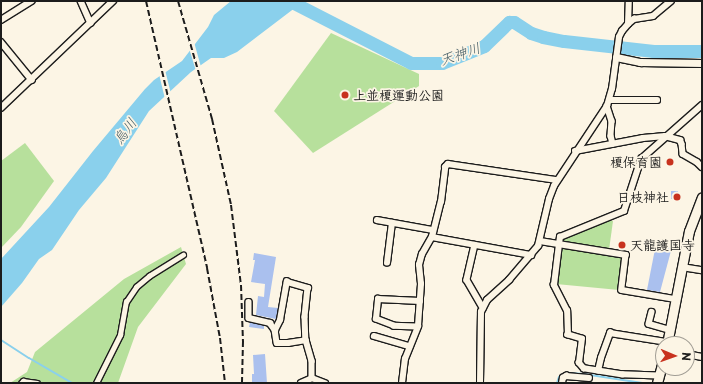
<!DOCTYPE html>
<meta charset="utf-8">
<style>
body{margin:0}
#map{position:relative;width:703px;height:384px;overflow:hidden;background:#fcf5e5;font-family:"Playpen Sans","Klee One",sans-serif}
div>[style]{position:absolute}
.green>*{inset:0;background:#b7e09c}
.water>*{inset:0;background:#8ad0ec}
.pier>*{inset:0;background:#fcf5e5}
.stream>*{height:2px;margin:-1px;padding:0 1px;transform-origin:1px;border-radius:1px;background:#8ad0ec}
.river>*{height:13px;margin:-6.5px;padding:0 6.5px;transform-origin:6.5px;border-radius:6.5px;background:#8ad0ec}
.building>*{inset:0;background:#aac0ee;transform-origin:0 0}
.roads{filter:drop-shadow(1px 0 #1c1c1c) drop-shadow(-1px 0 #1c1c1c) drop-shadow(0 1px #1c1c1c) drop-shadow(0 -1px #1c1c1c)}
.pedestrian>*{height:4.5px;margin:-2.25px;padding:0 2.25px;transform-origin:2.25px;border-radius:2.25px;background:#fcf5e5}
.minor>*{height:5.5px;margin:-2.75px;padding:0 2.75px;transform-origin:2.75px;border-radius:2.75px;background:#fcf5e5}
.tertiary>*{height:7px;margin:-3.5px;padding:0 3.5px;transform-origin:3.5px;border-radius:3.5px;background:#fcf5e5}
.primary>*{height:9px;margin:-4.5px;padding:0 4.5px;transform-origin:4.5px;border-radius:4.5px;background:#fcf5e5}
.rail>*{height:2px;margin-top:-1px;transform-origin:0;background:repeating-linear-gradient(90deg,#1c1c1c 0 6px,transparent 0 9px)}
.dots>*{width:11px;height:11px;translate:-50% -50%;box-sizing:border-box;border:2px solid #fcf5e5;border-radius:50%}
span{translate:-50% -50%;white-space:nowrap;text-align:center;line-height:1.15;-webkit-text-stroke:3.5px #fcf5e5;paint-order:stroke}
.poi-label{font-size:13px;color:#1c1c1c;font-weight:700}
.left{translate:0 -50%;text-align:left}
.right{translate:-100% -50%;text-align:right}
.water-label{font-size:14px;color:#425b65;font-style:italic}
.frame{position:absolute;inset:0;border:2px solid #1c1c1c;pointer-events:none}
.north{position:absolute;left:655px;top:336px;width:40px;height:40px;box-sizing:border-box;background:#fcf5e5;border:1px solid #a29e95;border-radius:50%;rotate:92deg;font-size:11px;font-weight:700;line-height:16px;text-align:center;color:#1c1c1c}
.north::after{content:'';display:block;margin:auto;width:14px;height:18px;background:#c8321e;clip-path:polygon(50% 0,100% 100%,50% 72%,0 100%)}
</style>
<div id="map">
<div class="green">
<i style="clip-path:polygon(331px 33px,419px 74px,419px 86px,313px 153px,274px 111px)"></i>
<i style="clip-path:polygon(25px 143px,54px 181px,21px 227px,1px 248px,1px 161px)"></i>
<i style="clip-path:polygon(606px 220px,613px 221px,609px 250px,562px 243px,563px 239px)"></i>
<i style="clip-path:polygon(181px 247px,186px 264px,138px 327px,118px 383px,10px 383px,27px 372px,35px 352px,124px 279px)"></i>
<i style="clip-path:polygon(561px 247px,623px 258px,619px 290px,556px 284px)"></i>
</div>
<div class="water">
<i style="clip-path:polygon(231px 1px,304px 1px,237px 52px,224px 58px,211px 58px,191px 72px,149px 111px,106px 178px,79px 210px,52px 250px,39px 259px,22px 283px,1px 307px,1px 259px,49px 207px,93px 151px,145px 89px,154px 80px,182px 61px,208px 27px,214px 15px)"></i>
</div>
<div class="pier">
<i style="clip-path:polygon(194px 42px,201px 67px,196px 71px,189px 48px)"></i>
<i style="clip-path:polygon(165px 70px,171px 94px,165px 99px,159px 74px)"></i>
</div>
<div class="stream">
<i style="left:1px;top:340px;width:33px;rotate:33deg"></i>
<i style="left:29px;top:358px;width:50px;rotate:30.2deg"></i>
<i style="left:557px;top:383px;width:6px;rotate:-72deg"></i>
<i style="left:559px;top:377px;width:11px;rotate:-22deg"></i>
<i style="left:569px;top:373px;width:15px;rotate:4deg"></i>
<i style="left:584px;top:374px;width:59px;rotate:8.8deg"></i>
</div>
<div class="river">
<i style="left:290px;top:1px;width:136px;rotate:27.1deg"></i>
<i style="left:411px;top:63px;width:31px"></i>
<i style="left:442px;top:63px;width:45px;rotate:-22deg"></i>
<i style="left:484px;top:46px;width:35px;rotate:-44deg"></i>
<i style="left:509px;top:22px;width:5px"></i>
<i style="left:514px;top:22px;width:20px;rotate:33deg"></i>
<i style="left:531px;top:33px;width:13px;rotate:18deg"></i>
<i style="left:543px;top:37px;width:21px;rotate:11deg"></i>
<i style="left:564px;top:41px;width:90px;rotate:6.4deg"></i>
<i style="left:653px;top:51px;width:49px"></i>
</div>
<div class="building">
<i style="left:671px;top:191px;width:7px;height:8px"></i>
<i style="clip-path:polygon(656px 244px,672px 247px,660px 292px,647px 290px)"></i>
<i style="clip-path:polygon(254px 253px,276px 257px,268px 307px,278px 308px,276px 319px,256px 315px,258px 296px,264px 297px,265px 284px,251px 282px,255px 260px,253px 260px)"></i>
<i style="clip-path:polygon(250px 322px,264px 326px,264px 329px,249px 327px)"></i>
<i style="clip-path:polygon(265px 354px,267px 383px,252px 383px,252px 374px,254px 374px,253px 355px)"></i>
</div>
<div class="roads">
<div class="pedestrian">
<i style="left:21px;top:383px;width:3px;rotate:-45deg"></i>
<i style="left:23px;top:381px;width:14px;rotate:8deg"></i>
<i style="left:96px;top:383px;width:54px;rotate:-63.4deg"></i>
<i style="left:120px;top:335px;width:34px;rotate:-80deg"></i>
<i style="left:126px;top:302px;width:18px;rotate:-56deg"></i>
<i style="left:136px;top:287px;width:17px;rotate:-40deg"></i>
<i style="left:149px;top:276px;width:40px;rotate:-32deg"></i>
</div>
<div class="minor">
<i style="left:81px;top:1px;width:24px;rotate:66deg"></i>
<i style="left:1px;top:20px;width:36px;rotate:-32deg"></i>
<i style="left:628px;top:24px;width:23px;rotate:-88deg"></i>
<i style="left:1px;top:42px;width:49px;rotate:50.8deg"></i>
<i style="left:609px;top:100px;width:48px"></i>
<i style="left:607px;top:106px;width:16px;rotate:72deg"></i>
<i style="left:612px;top:121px;width:15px;rotate:94deg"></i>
<i style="left:611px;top:136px;width:8px;rotate:76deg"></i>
<i style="left:1px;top:108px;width:155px;rotate:-43.7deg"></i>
<i style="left:575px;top:151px;width:69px;rotate:-10.8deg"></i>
<i style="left:643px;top:138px;width:22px;rotate:-5deg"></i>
<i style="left:665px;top:136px;width:16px;rotate:15deg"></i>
<i style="left:680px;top:140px;width:4px;rotate:63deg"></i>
<i style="left:682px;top:144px;width:10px;rotate:84deg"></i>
<i style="left:683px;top:154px;width:16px;rotate:30deg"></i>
<i style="left:697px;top:162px;width:7px;rotate:45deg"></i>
<i style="left:377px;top:220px;width:57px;rotate:10.1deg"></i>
<i style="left:432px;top:237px;width:101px;rotate:10.3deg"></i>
<i style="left:540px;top:241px;width:87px;rotate:9.2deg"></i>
<i style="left:626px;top:255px;width:35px;rotate:97deg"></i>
<i style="left:622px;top:290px;width:54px;rotate:9.6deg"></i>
<i style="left:475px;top:245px;width:36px;rotate:103deg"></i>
<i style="left:467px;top:280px;width:32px;rotate:60deg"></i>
<i style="left:387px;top:263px;width:40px;rotate:-82.9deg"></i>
<i style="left:682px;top:267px;width:20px;rotate:9deg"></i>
<i style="left:249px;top:302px;width:16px;rotate:90deg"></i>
<i style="left:249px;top:318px;width:22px;rotate:13deg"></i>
<i style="left:270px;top:323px;width:9px;rotate:54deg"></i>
<i style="left:275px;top:330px;width:13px;rotate:81deg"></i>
<i style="left:277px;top:343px;width:11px"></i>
<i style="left:288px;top:343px;width:18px;rotate:-9deg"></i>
<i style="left:652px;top:312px;width:12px;rotate:104deg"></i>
<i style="left:649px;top:324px;width:22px;rotate:16deg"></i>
<i style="left:417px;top:327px;width:23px;rotate:-178deg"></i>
<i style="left:394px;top:326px;width:19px;rotate:-159deg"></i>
<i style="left:376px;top:319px;width:20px;rotate:-84deg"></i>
<i style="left:378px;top:299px;width:42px;rotate:2.7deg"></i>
<i style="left:275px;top:330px;width:11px;rotate:-63deg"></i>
<i style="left:280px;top:320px;width:39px;rotate:-80deg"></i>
<i style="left:287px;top:282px;width:22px;rotate:16deg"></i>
<i style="left:308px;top:288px;width:29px;rotate:96deg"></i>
<i style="left:305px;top:317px;width:23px;rotate:88deg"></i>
<i style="left:306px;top:340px;width:22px;rotate:74deg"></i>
<i style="left:312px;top:361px;width:17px;rotate:90deg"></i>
<i style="left:374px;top:336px;width:37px;rotate:16deg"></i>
<i style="left:687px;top:354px;width:15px;rotate:11deg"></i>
<i style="left:598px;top:371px;width:13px;rotate:-77deg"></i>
<i style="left:601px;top:358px;width:27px;rotate:-70deg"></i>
<i style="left:610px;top:333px;width:58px;rotate:9deg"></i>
<i style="left:659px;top:376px;width:36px;rotate:-178deg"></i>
<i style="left:623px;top:375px;width:39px;rotate:-171deg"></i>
<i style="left:584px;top:369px;width:8px;rotate:-130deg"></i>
<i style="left:579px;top:363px;width:24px;rotate:-83deg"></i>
<i style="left:582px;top:339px;width:15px;rotate:-164deg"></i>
<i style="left:568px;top:335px;width:24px;rotate:-92deg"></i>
<i style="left:567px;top:311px;width:29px;rotate:-117deg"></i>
<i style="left:554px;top:285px;width:41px;rotate:-83deg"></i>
<i style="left:559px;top:244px;width:7px;rotate:-82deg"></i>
<i style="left:560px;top:237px;width:69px;rotate:-22.1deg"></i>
<i style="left:624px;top:211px;width:55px;rotate:-71.9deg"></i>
<i style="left:641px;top:159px;width:81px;rotate:-41.5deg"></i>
<i style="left:301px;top:383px;width:12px;rotate:-24deg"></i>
<i style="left:312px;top:378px;width:14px;rotate:21deg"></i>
<i style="left:402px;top:383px;width:24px;rotate:-83deg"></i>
<i style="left:405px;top:359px;width:35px;rotate:-68deg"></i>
<i style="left:418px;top:326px;width:42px;rotate:-85.9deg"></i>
<i style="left:421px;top:284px;width:19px;rotate:-96deg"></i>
<i style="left:419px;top:265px;width:11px;rotate:-75deg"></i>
<i style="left:422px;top:254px;width:20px;rotate:-60deg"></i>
<i style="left:432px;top:237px;width:36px;rotate:-76deg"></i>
<i style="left:441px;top:202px;width:35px;rotate:-83deg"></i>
<i style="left:445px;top:167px;width:4px;rotate:-45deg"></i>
<i style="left:448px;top:164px;width:110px;rotate:8.4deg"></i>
<i style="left:480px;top:383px;width:71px;rotate:-89.2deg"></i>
<i style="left:481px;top:312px;width:13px;rotate:-63deg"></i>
<i style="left:487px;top:300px;width:30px;rotate:-42deg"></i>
<i style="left:509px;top:280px;width:45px;rotate:-49.5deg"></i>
<i style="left:538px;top:246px;width:48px;rotate:-76.8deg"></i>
<i style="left:549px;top:199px;width:14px;rotate:-69deg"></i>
<i style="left:554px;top:186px;width:96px;rotate:-56.5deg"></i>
<i style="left:607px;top:106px;width:18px;rotate:-74deg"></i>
<i style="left:612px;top:89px;width:52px;rotate:-82.3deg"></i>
<i style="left:619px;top:37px;width:7px;rotate:-63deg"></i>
<i style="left:622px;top:31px;width:9px;rotate:-49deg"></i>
<i style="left:628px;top:24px;width:8px;rotate:-40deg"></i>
<i style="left:634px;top:19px;width:19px;rotate:-9deg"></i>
<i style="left:653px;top:16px;width:23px;rotate:-40deg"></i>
<i style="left:562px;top:383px;width:5px;rotate:-79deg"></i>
<i style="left:563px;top:378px;width:4px;rotate:-34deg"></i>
<i style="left:566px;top:376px;width:23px;rotate:5deg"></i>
</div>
<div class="tertiary">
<i style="left:616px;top:57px;width:25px;rotate:12deg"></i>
<i style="left:640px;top:62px;width:62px;rotate:0.9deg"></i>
</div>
<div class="primary">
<i style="left:667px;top:344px;width:115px;rotate:-79deg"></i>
<i style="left:689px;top:231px;width:36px;rotate:-69deg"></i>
<i style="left:657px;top:383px;width:24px;rotate:-75deg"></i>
</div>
</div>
<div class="rail">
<i style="left:146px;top:1px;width:274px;rotate:77.1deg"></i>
<i style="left:207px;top:268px;width:71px;rotate:79.5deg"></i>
<i style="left:220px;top:338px;width:45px;rotate:83.7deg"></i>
<i style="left:178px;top:1px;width:123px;rotate:73.9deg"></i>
<i style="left:212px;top:119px;width:88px;rotate:77.5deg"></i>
<i style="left:231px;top:205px;width:81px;rotate:82.9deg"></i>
<i style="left:241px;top:285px;width:56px;rotate:88deg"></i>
<i style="left:243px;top:341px;width:42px;rotate:91.4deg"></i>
</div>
<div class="dots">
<i style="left:345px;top:95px;background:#c8321e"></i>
<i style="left:670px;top:162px;background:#c8321e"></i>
<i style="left:677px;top:197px;background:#c8321e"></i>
<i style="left:622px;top:245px;background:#c8321e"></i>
</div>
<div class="poi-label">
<span class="left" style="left:353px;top:95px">上並榎運動公園</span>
<span class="right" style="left:662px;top:162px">榎保育園</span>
<span class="right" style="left:669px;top:197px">日枝神社</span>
<span class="left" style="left:630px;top:245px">天龍護国寺</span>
</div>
<div class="water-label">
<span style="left:460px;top:54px;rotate:-19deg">天神川</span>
<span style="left:125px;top:131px;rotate:-53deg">烏川</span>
</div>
<div class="frame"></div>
<div class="north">N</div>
</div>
